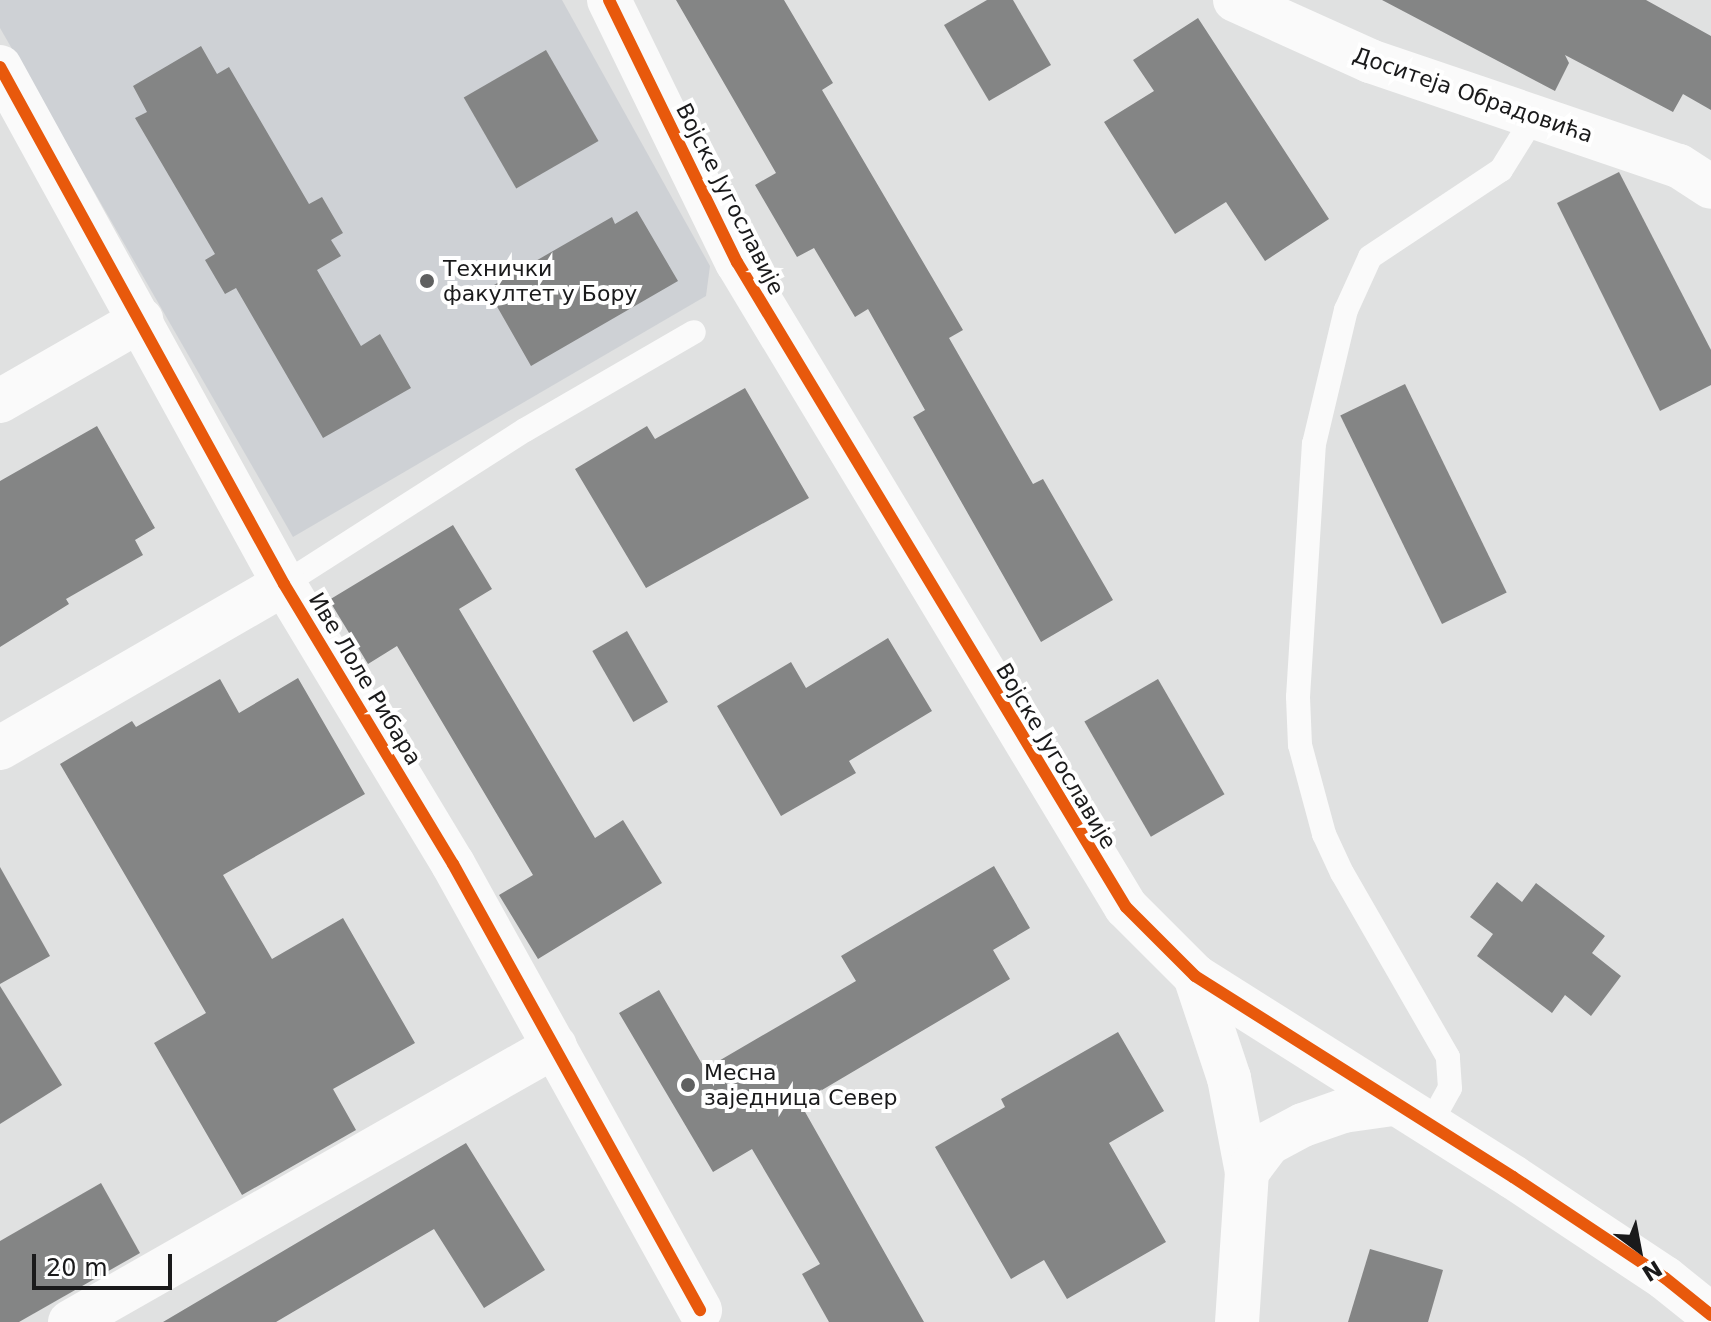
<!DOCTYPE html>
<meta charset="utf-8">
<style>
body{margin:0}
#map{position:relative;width:1711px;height:1322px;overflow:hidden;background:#e0e1e1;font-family:"DejaVu Sans",sans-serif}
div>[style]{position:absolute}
.built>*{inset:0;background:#ced1d5}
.building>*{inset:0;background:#848585;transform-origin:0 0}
.lane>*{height:24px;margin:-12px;padding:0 12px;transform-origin:12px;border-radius:12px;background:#fafafa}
.street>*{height:44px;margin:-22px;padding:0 22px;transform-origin:22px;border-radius:22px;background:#fafafa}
.cycleway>*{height:12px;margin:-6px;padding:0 6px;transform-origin:6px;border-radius:6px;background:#e8590c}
.dots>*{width:22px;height:22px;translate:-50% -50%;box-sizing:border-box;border:4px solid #fff;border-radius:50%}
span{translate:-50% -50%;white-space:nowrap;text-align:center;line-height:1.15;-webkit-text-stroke:8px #fff;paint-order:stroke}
.street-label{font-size:22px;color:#1a1a1b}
.poi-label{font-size:22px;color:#1a1a1b}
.left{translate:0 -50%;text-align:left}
.north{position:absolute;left:1599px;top:1210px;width:80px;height:80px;-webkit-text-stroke:6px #fff;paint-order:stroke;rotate:148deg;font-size:22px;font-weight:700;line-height:32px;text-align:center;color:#1a1a1b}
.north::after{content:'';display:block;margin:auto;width:28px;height:36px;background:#1a1a1b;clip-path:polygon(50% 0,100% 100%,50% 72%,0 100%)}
.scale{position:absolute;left:32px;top:1254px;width:140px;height:36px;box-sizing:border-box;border:4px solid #1a1a1b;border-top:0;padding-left:10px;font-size:24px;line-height:28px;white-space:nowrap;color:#1a1a1b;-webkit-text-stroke:6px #fff;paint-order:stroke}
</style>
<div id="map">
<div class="built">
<i style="clip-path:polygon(0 0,562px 0,710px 266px,706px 296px,293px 537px,0 28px)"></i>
</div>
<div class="building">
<i style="clip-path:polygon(676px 0,784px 0,833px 83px,822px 90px,963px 330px,949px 338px,1033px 484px,1043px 479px,1113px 600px,1041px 642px,913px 417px,925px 410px,868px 309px,855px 317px,814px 248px,797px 257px,755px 185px,776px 173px)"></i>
<i style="clip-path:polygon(987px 0,1013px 0,1051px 65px,989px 101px,944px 25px)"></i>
<i style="clip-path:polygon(1382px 0,1646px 0,1711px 36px,1711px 110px,1683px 94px,1673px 112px,1565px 55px,1569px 63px,1555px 91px)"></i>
<i style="clip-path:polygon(1198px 18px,1329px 219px,1265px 261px,1226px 202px,1175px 234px,1104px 122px,1154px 91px,1133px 60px)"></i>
<i style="clip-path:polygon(201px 46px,217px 74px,229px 67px,309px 204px,322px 197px,343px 233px,331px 240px,341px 256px,317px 270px,361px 346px,380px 334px,411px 388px,323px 438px,236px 288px,225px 294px,205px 260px,215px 254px,135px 118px,147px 112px,133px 86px)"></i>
<i style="left:546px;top:50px;width:105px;height:95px;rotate:60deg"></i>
<i style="clip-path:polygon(1619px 172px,1711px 350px,1711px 385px,1660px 411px,1557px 203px)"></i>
<i style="clip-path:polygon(637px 211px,678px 281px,531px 366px,487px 289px,612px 217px,615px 224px)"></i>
<i style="left:1405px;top:384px;width:232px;height:72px;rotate:64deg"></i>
<i style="clip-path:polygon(745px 388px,809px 498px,646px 588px,575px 469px,647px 426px,655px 439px)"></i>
<i style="clip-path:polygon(97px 426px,155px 528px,135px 540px,143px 555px,66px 599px,69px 604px,0 647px,0 481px)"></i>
<i style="clip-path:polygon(453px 525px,492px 589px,459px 609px,595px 838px,623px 820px,662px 883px,538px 959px,499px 895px,533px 875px,397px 646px,368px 664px,329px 600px)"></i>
<i style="left:627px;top:631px;width:82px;height:40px;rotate:60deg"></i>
<i style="clip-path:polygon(888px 638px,932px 711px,849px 761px,856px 773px,781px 816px,717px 706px,791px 662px,806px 688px)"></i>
<i style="clip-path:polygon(298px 678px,365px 794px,223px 875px,272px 959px,343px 918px,415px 1043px,333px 1089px,356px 1130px,242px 1195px,154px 1043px,206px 1013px,60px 764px,132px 721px,136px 727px,220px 679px,239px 713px)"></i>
<i style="left:1158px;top:679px;width:133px;height:85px;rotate:60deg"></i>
<i style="clip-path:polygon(994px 866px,1030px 928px,993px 950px,1010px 979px,800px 1103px,924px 1322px,829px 1322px,802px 1274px,820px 1264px,752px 1149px,713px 1172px,619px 1013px,659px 990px,705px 1069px,856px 981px,841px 956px)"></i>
<i style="clip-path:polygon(0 867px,50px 956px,0 984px)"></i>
<i style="clip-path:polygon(1497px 882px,1522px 902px,1536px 883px,1605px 936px,1592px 953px,1621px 976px,1591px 1016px,1565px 995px,1552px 1013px,1477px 956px,1493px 934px,1470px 917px)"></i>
<i style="clip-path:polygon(0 986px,62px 1085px,0 1124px)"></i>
<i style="clip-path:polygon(1118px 1032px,1164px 1111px,1109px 1143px,1166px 1242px,1067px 1299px,1044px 1260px,1011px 1279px,935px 1147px,1005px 1107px,1001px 1099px)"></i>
<i style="clip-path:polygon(466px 1143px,545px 1270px,484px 1308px,434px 1229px,276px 1322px,163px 1322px)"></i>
<i style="clip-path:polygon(101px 1183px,140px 1253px,19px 1322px,0 1322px,0 1241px)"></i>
<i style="clip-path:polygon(1370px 1249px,1443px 1270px,1428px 1322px,1348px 1322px)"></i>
</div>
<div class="lane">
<i style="left:284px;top:584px;width:286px;rotate:-32.6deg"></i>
<i style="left:525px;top:430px;width:195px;rotate:-30.1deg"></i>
<i style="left:1429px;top:1126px;width:43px;rotate:-61.1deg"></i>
<i style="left:1450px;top:1088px;width:31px;rotate:-94deg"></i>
<i style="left:1448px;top:1057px;width:212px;rotate:-119.9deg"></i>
<i style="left:1342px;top:873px;width:43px;rotate:-114.8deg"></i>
<i style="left:1324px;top:834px;width:92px;rotate:-105.1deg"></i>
<i style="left:1300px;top:745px;width:48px;rotate:-92.4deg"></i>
<i style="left:1298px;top:697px;width:254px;rotate:-86.4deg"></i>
<i style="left:1314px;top:444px;width:138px;rotate:-76.6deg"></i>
<i style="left:1346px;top:310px;width:58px;rotate:-65.6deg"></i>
<i style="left:1370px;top:257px;width:157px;rotate:-33.6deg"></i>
<i style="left:1501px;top:170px;width:59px;rotate:-58.2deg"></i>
</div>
<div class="street">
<i style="left:609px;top:0;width:292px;rotate:64deg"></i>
<i style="left:737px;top:262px;width:753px;rotate:58.91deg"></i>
<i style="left:1126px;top:907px;width:98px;rotate:45deg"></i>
<i style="left:1195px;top:976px;width:376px;rotate:32.3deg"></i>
<i style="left:1513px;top:1177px;width:182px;rotate:33.6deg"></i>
<i style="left:1665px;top:1278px;width:59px;rotate:38.8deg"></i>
<i style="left:1235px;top:0;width:148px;rotate:24.3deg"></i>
<i style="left:1370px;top:61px;width:326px;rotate:18.8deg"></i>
<i style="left:1679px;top:166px;width:38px;rotate:33deg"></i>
<i style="left:0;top:67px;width:590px;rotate:61.22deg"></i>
<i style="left:284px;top:584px;width:327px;rotate:58.9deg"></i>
<i style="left:453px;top:864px;width:510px;rotate:61.02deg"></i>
<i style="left:0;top:401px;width:163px;rotate:-29.9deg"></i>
<i style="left:0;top:748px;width:328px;rotate:-30deg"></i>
<i style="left:1195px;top:976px;width:108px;rotate:71.6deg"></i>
<i style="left:1229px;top:1078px;width:96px;rotate:79.2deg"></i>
<i style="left:1247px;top:1172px;width:150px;rotate:93.8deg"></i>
<i style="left:1247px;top:1172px;width:36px;rotate:-53deg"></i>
<i style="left:1269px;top:1143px;width:38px;rotate:-28deg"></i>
<i style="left:1303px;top:1125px;width:42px;rotate:-19.3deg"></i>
<i style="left:1343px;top:1111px;width:50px;rotate:-8deg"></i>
<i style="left:70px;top:1322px;width:558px;rotate:-29.64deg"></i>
</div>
<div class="cycleway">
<i style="left:609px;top:0;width:292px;rotate:64deg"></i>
<i style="left:737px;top:262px;width:753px;rotate:58.91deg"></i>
<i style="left:1126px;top:907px;width:98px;rotate:45deg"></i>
<i style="left:1195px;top:976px;width:376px;rotate:32.3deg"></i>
<i style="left:1513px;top:1177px;width:182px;rotate:33.6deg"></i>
<i style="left:1665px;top:1278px;width:59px;rotate:38.8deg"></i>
<i style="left:0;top:67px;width:590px;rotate:61.22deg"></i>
<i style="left:284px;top:584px;width:327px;rotate:58.9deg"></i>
<i style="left:453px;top:864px;width:510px;rotate:61.02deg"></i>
</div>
<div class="dots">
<i style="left:427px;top:281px;background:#5f6060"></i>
<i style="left:688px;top:1085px;background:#5f6060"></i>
</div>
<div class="street-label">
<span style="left:1473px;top:95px;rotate:19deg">Доситеја Обрадовића</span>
<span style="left:730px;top:199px;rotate:63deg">Војске Југославије</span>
<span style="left:365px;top:679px;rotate:59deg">Иве Лоле Рибара</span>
<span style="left:1056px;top:756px;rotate:59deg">Војске Југославије</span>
</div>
<div class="poi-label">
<span class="left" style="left:443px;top:281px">Технички<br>факултет у Бору</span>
<span class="left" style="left:704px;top:1085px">Месна<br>заједница Север</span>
</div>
<div class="north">N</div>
<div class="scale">20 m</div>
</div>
